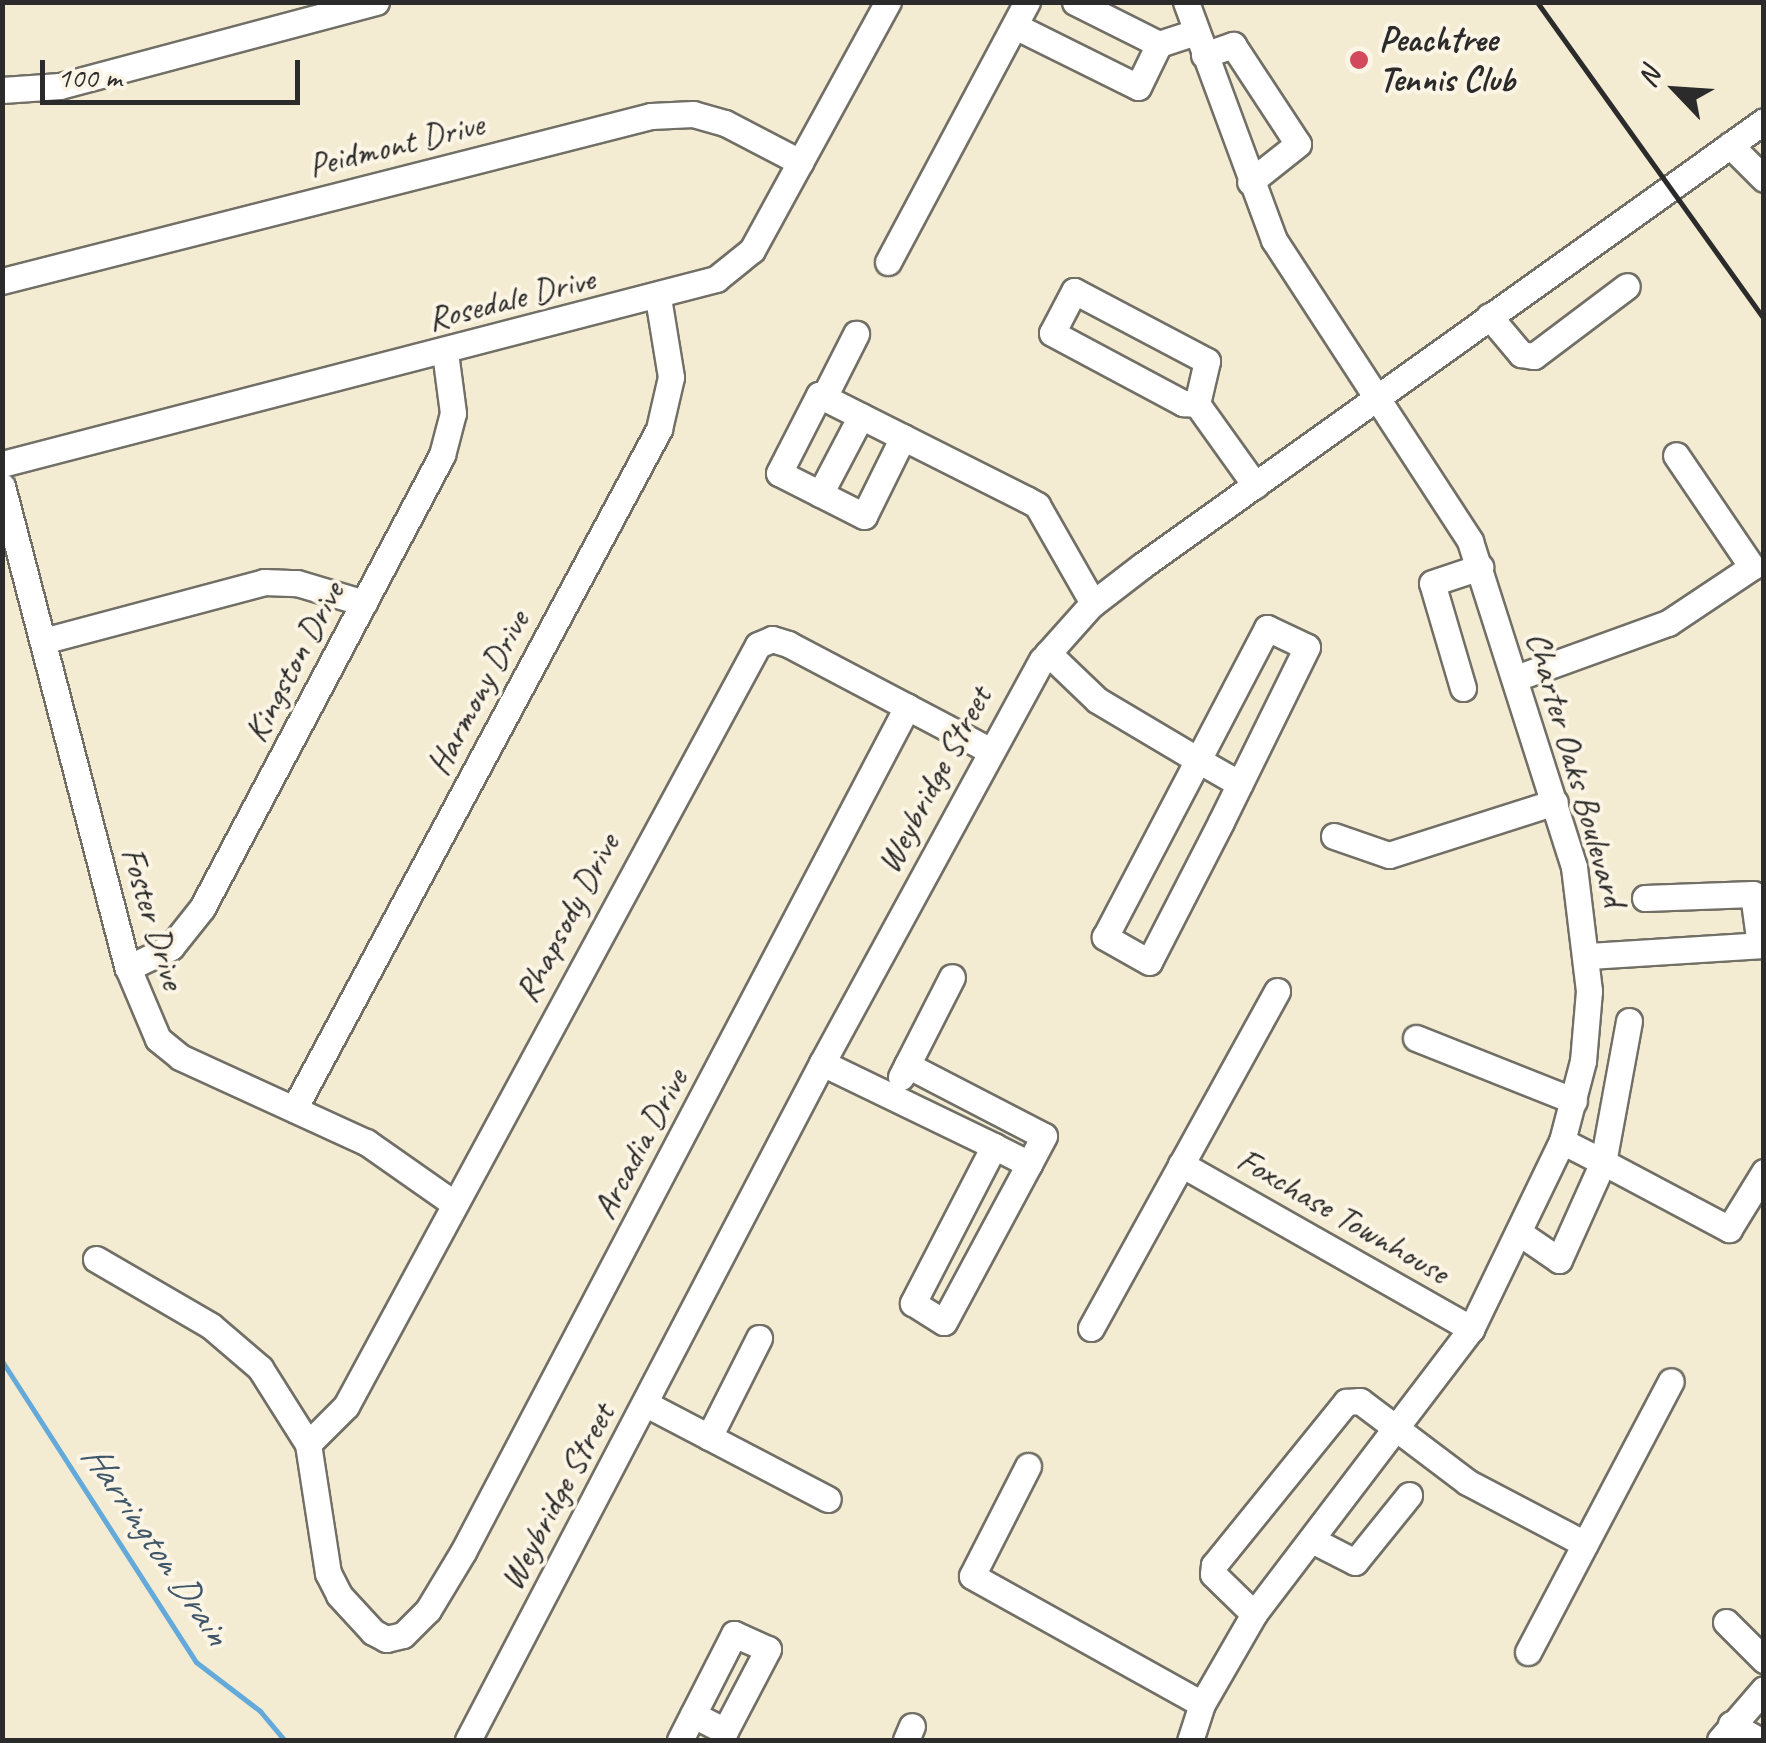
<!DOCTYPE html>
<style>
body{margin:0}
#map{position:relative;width:1766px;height:1743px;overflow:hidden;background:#f3ecd3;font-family:Caveat,sans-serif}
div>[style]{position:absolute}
.stream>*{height:5px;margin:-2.5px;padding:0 2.5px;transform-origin:2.5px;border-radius:2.5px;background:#63a9d9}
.roads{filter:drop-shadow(2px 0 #716f66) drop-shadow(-2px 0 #716f66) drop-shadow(0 2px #716f66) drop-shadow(0 -2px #716f66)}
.minor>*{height:25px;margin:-12.5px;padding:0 12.5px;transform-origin:12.5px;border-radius:12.5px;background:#fff}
.rail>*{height:5px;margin:-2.5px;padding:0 2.5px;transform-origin:2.5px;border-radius:2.5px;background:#2b2b2b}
.dots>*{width:28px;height:28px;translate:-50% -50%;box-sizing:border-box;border:5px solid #fcf5e5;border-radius:50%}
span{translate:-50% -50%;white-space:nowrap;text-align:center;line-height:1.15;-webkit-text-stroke:8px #fcf5e5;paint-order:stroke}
.poi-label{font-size:35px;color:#2b2b2b;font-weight:700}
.left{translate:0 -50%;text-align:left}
.street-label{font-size:35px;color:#2b2b2b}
.water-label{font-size:38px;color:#3f5768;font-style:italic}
.frame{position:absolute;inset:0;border:5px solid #2b2b2b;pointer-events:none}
.north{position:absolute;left:1626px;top:40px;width:100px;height:100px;-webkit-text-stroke:8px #fcf5e5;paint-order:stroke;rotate:295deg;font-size:28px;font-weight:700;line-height:40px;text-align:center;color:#2b2b2b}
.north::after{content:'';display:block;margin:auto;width:35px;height:45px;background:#2b2b2b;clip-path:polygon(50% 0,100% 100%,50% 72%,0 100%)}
.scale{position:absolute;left:40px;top:60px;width:260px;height:45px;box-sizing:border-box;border:5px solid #2b2b2b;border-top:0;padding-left:12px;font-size:30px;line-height:35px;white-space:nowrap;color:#2b2b2b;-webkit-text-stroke:8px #fcf5e5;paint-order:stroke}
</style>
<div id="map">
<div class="stream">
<i style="left:2px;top:1361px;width:358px;rotate:57.2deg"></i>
<i style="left:196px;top:1662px;width:81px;rotate:37.4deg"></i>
<i style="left:260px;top:1711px;width:38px;rotate:50deg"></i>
</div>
<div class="roads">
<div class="minor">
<i style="left:1075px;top:2px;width:94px;rotate:26.6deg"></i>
<i style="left:1159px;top:44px;width:39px;rotate:-18deg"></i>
<i style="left:1186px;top:2px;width:254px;rotate:69.7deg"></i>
<i style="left:1274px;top:240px;width:359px;rotate:56.9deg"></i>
<i style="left:1470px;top:541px;width:342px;rotate:72.3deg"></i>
<i style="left:1574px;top:867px;width:125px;rotate:83.1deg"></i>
<i style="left:1589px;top:991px;width:70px;rotate:94.9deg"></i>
<i style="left:1583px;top:1061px;width:83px;rotate:104.7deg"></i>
<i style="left:1562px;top:1141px;width:209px;rotate:115.8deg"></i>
<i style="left:1471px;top:1329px;width:358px;rotate:127.3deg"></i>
<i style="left:1254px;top:1614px;width:104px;rotate:120deg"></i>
<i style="left:1202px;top:1704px;width:38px;rotate:108deg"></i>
<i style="left:1015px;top:26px;width:137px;rotate:26.4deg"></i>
<i style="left:1138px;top:87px;width:48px;rotate:-64deg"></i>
<i style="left:1204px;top:55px;width:31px;rotate:-19deg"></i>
<i style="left:1233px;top:45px;width:118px;rotate:56.7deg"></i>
<i style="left:1298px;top:144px;width:61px;rotate:141.6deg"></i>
<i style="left:2px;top:90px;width:58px;rotate:-3.9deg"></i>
<i style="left:60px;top:86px;width:327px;rotate:-14.9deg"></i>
<i style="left:1730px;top:145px;width:48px;rotate:45deg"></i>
<i style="left:888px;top:262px;width:295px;rotate:-61.9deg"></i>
<i style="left:2px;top:281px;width:670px;rotate:-14.26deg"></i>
<i style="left:651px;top:116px;width:42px;rotate:-2.7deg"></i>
<i style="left:693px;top:114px;width:33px;rotate:16deg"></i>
<i style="left:725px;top:123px;width:85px;rotate:27.5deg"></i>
<i style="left:1489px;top:316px;width:50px;rotate:49.9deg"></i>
<i style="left:1521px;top:354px;width:13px;rotate:9deg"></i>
<i style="left:1534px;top:356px;width:116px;rotate:-37deg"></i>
<i style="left:824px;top:397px;width:71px;rotate:-63.1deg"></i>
<i style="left:1197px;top:404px;width:44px;rotate:-76.9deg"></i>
<i style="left:1207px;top:361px;width:150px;rotate:-152.2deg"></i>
<i style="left:1074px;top:291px;width:47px;rotate:117.6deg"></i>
<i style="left:1052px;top:333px;width:149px;rotate:28.1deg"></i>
<i style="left:1183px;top:403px;width:14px;rotate:4deg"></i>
<i style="left:1197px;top:404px;width:100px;rotate:54.4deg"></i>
<i style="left:903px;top:437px;width:88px;rotate:116.3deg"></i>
<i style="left:864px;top:516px;width:95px;rotate:-153.2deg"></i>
<i style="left:779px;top:473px;width:88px;rotate:-62.9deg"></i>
<i style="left:819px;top:395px;width:232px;rotate:26.7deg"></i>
<i style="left:1026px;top:499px;width:13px;rotate:29deg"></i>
<i style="left:1037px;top:505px;width:113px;rotate:60.3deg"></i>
<i style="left:2px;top:464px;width:738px;rotate:-14.53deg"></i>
<i style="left:716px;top:279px;width:46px;rotate:-38.9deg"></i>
<i style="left:752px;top:250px;width:283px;rotate:-61.3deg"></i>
<i style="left:2px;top:486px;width:498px;rotate:75.4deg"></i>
<i style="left:128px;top:968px;width:77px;rotate:67.1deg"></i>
<i style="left:158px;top:1039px;width:28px;rotate:39deg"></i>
<i style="left:180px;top:1057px;width:205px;rotate:24.6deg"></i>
<i style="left:366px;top:1142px;width:106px;rotate:35deg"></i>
<i style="left:820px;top:494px;width:88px;rotate:-62.3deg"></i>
<i style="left:43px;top:641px;width:229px;rotate:-14.9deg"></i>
<i style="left:264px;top:582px;width:33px;rotate:2deg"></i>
<i style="left:297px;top:583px;width:70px;rotate:16.6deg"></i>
<i style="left:1048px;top:653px;width:68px;rotate:43.8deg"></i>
<i style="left:1097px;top:700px;width:117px;rotate:30.7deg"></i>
<i style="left:1198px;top:760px;width:149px;rotate:-62.4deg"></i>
<i style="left:1267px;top:628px;width:44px;rotate:25.4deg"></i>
<i style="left:1307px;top:647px;width:195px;rotate:116.2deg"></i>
<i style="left:1221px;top:822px;width:157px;rotate:117.2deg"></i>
<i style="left:1149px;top:962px;width:51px;rotate:-150.4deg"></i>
<i style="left:1105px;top:937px;width:200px;rotate:-62.3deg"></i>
<i style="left:1198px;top:760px;width:48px;rotate:29.7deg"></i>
<i style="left:1516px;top:678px;width:162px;rotate:-19.9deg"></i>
<i style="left:1668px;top:623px;width:101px;rotate:-33.7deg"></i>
<i style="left:1752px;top:567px;width:135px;rotate:-124.2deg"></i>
<i style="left:1463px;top:688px;width:109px;rotate:-106.4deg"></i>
<i style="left:1432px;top:583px;width:51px;rotate:-18.4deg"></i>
<i style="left:1334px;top:836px;width:58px;rotate:19.1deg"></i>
<i style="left:1389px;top:855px;width:174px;rotate:-17.7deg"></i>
<i style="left:1645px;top:898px;width:108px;rotate:-2.1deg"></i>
<i style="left:1753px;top:894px;width:51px;rotate:82.2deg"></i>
<i style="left:1589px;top:956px;width:175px;rotate:-3.6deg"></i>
<i style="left:128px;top:968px;width:48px;rotate:-26deg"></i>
<i style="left:171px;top:947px;width:50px;rotate:-51.5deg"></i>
<i style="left:202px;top:908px;width:513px;rotate:-62.09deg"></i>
<i style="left:442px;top:455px;width:43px;rotate:-75.3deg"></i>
<i style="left:453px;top:413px;width:62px;rotate:-97.5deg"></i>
<i style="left:1629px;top:1021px;width:143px;rotate:100.4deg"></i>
<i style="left:1603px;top:1162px;width:143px;rotate:28deg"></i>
<i style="left:1729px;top:1229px;width:67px;rotate:-58.4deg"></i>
<i style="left:1416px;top:1038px;width:170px;rotate:21.7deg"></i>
<i style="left:822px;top:1063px;width:191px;rotate:25.8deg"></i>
<i style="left:994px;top:1146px;width:177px;rotate:117.3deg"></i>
<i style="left:913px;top:1303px;width:36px;rotate:32deg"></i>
<i style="left:944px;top:1322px;width:179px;rotate:-61.7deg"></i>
<i style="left:1029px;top:1164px;width:39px;rotate:-153deg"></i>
<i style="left:907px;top:1065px;width:154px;rotate:27.4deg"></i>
<i style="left:1044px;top:1136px;width:32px;rotate:118deg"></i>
<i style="left:901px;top:1077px;width:112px;rotate:-63deg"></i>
<i style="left:294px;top:1109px;width:772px;rotate:-61.77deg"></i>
<i style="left:659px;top:429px;width:53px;rotate:-77deg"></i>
<i style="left:671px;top:377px;width:80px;rotate:-99.3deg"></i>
<i style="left:1181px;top:1164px;width:334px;rotate:29.6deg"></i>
<i style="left:1521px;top:1234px;width:46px;rotate:34.4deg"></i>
<i style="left:1559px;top:1260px;width:107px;rotate:-65.8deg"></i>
<i style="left:1603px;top:1162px;width:46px;rotate:-152.9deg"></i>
<i style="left:96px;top:1259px;width:133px;rotate:30.2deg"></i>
<i style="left:211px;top:1326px;width:65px;rotate:40.6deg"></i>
<i style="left:260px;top:1368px;width:90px;rotate:57.7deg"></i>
<i style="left:308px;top:1444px;width:131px;rotate:81.2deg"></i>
<i style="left:328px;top:1573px;width:25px;rotate:63deg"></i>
<i style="left:339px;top:1595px;width:50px;rotate:47.4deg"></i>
<i style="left:373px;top:1632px;width:15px;rotate:28deg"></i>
<i style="left:386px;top:1639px;width:17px;rotate:-13deg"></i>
<i style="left:403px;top:1635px;width:35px;rotate:-45deg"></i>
<i style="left:428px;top:1610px;width:68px;rotate:-58.9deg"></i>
<i style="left:463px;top:1552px;width:955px;rotate:-62.28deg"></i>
<i style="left:1091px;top:1328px;width:385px;rotate:-61.1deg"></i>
<i style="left:646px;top:1404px;width:205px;rotate:27.6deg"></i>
<i style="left:709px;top:1437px;width:111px;rotate:-63.2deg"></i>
<i style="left:308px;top:1444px;width:54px;rotate:-45deg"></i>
<i style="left:346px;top:1406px;width:865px;rotate:-61.57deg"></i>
<i style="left:758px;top:645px;width:15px;rotate:-23deg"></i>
<i style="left:772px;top:639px;width:17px;rotate:17deg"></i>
<i style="left:788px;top:644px;width:227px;rotate:27.8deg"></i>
<i style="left:1028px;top:1466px;width:123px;rotate:117deg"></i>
<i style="left:972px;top:1576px;width:263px;rotate:29.1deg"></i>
<i style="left:1312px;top:1540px;width:48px;rotate:27.1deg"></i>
<i style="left:1355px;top:1562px;width:86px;rotate:-51.1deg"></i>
<i style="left:1254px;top:1614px;width:57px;rotate:-135.7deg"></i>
<i style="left:1213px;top:1574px;width:9px;rotate:-84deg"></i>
<i style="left:1214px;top:1565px;width:210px;rotate:-51deg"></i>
<i style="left:1346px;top:1402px;width:14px;rotate:-4deg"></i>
<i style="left:1360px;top:1401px;width:134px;rotate:37.1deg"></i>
<i style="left:1467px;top:1482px;width:133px;rotate:27.7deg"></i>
<i style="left:1726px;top:1622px;width:54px;rotate:45deg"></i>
<i style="left:1528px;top:1652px;width:306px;rotate:-62.2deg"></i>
<i style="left:1731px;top:1724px;width:32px;rotate:30deg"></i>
<i style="left:468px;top:1740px;width:764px;rotate:-62.4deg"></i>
<i style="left:822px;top:1063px;width:459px;rotate:-61.4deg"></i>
<i style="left:1042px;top:660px;width:74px;rotate:-48.3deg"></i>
<i style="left:1091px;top:605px;width:66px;rotate:-37.6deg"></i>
<i style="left:1143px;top:565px;width:763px;rotate:-35.56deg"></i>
<i style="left:680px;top:1740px;width:119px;rotate:-63deg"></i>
<i style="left:734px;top:1634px;width:37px;rotate:24deg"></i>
<i style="left:768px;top:1649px;width:93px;rotate:117.7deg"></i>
<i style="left:725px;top:1731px;width:36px;rotate:-153deg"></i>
<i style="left:906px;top:1740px;width:15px;rotate:-67deg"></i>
<i style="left:1720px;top:1740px;width:67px;rotate:-49.2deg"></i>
</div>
</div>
<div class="rail">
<i style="left:1537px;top:2px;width:390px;rotate:54.4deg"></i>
</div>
<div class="dots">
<i style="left:1359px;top:60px;background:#d1495b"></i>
</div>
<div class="poi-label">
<span class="left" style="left:1379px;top:60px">Peachtree<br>Tennis Club</span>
</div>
<div class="street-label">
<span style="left:396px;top:145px;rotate:-14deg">Peidmont Drive</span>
<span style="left:511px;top:299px;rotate:-14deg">Rosedale Drive</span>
<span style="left:294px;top:662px;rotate:-62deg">Kingston Drive</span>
<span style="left:478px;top:693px;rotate:-62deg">Harmony Drive</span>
<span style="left:1576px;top:769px;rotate:74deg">Charter Oaks Boulevard</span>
<span style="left:934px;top:780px;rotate:-62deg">Weybridge Street</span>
<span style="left:153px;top:918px;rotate:73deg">Foster Drive</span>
<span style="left:567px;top:918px;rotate:-62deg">Rhapsody Drive</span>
<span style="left:640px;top:1144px;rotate:-62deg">Arcadia Drive</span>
<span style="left:1343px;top:1216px;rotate:30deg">Foxchase Townhouse</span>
<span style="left:557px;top:1497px;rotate:-62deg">Weybridge Street</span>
</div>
<div class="water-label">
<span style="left:156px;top:1544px;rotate:56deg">Harrington Drain</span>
</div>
<div class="frame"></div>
<div class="north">N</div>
<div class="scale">100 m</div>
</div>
